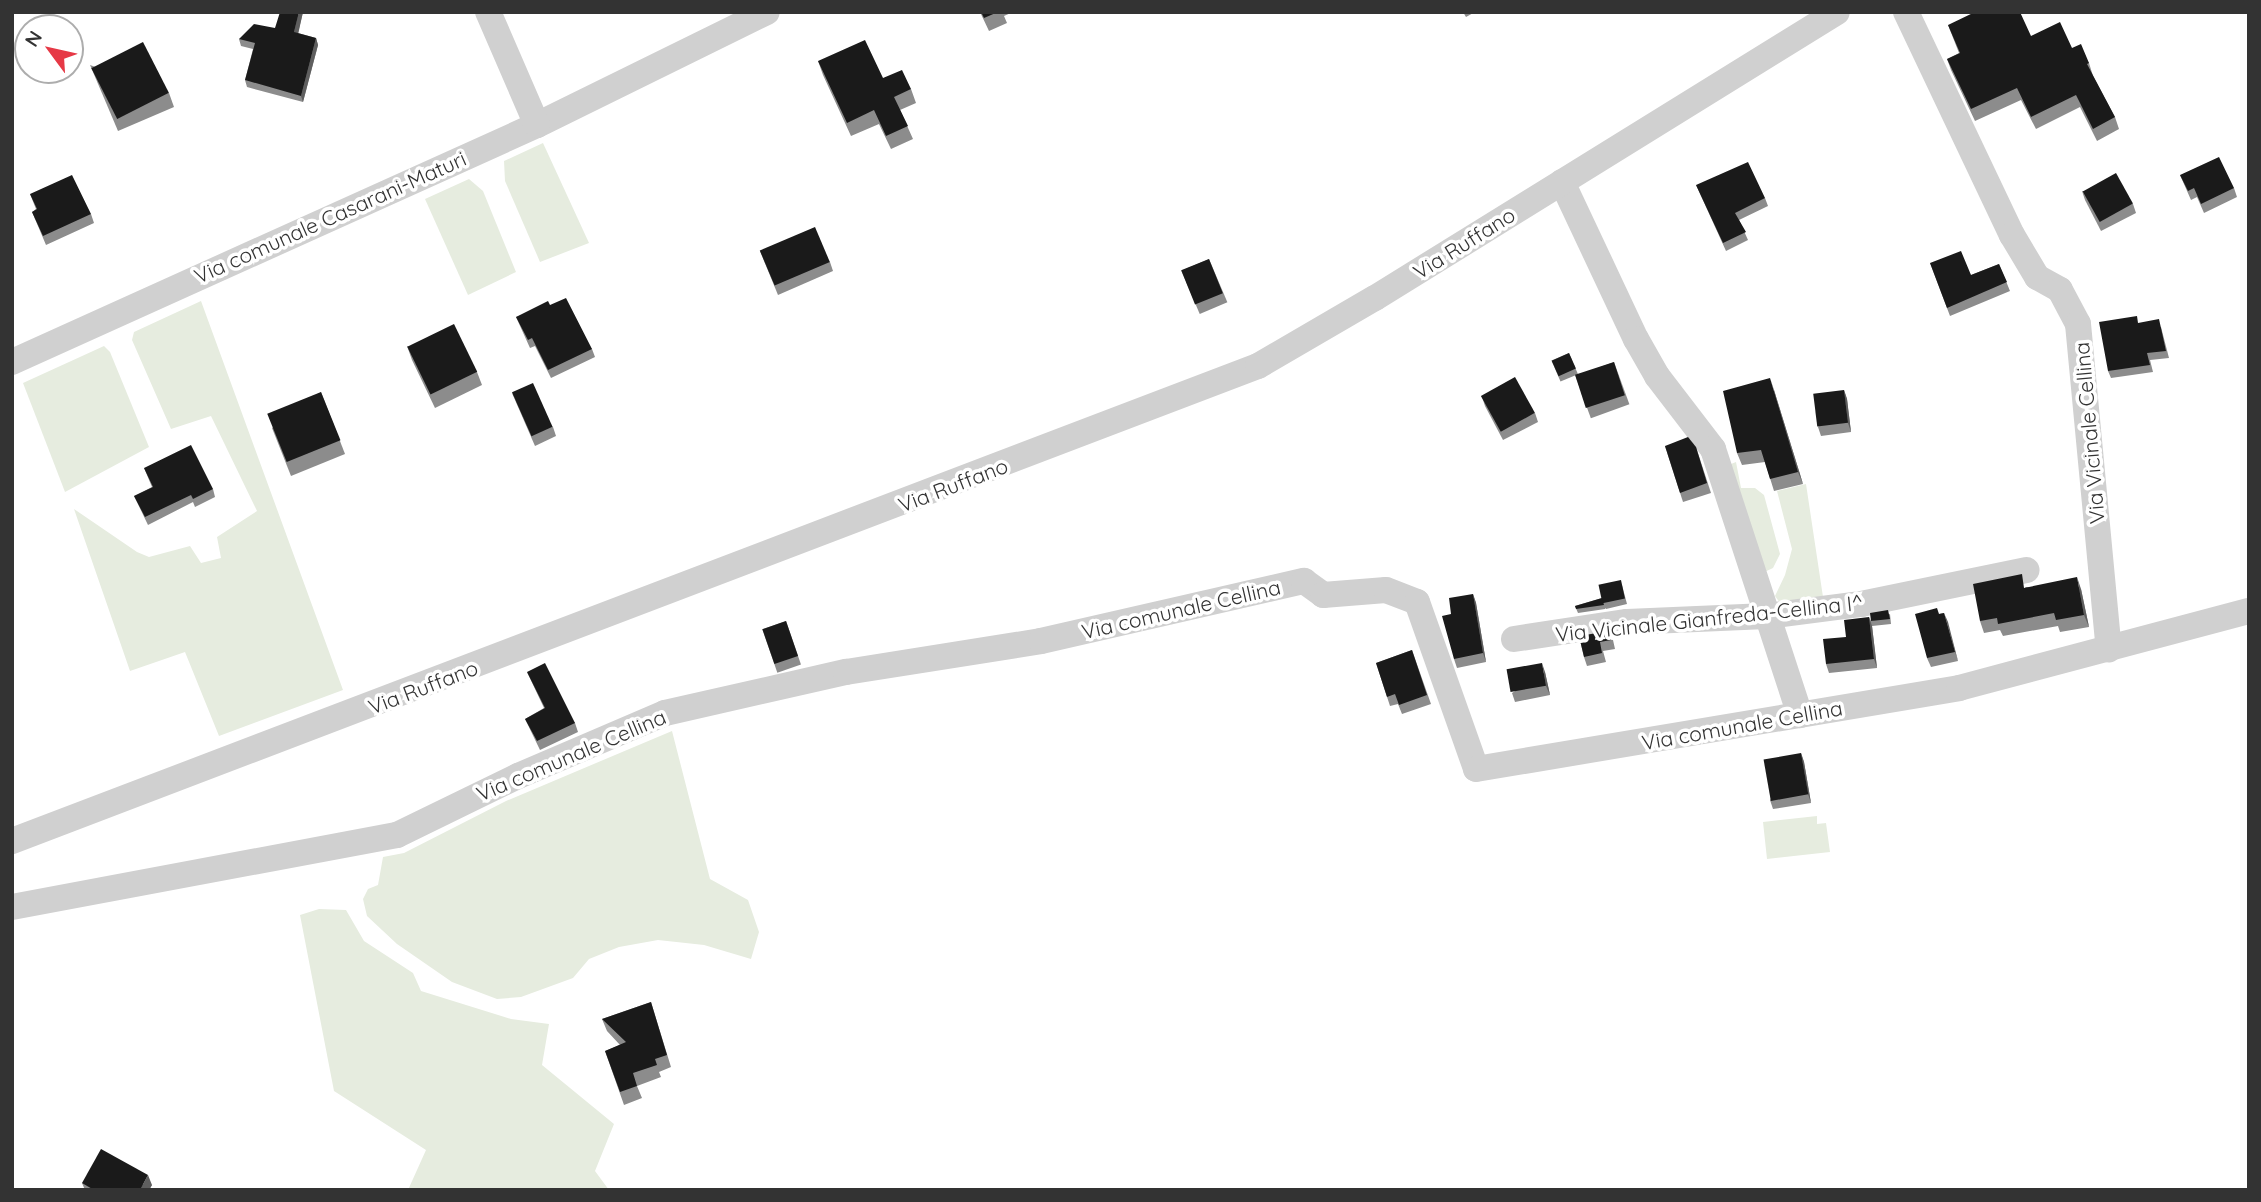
<!DOCTYPE html>
<style>
body{margin:0}
#map{position:relative;width:2261px;height:1202px;overflow:hidden;background:#fff;font-family:Quicksand,sans-serif}
div>[style]{position:absolute}
.green>*{inset:0;background:#e6ecdf}
.minor>*{height:26px;margin:-13px;padding:0 13px;transform-origin:13px;border-radius:13px;background:#d0d0d0}
.wall>*{inset:0;background:#8c8c8c;transform-origin:0 0}
.shaded-wall>*{inset:0;background:#5f5f5f}
.building>*{inset:0;background:#1a1a1a;transform-origin:0 0}
span{translate:-50% -50%;white-space:nowrap;text-align:center;line-height:1.15;-webkit-text-stroke:7px #fff;paint-order:stroke}
.street-label{font-size:21px;color:#333}
.frame{position:absolute;inset:0;border:14px solid #333;pointer-events:none}
.north{position:absolute;left:14px;top:14px;width:70px;height:70px;box-sizing:border-box;background:#fff;border:2px solid #adadad;border-radius:50%;rotate:303deg;font-size:19px;font-weight:700;line-height:28px;text-align:center;color:#333}
.north::after{content:'';display:block;margin:auto;width:24px;height:32px;background:#e63946;clip-path:polygon(50% 0,100% 100%,50% 72%,0 100%)}
</style>
<div id="map">
<div class="green">
<i style="clip-path:polygon(543px 143px,589px 243px,540px 262px,505px 181px,504px 161px)"></i>
<i style="clip-path:polygon(469px 179px,483px 191px,516px 272px,468px 295px,425px 199px)"></i>
<i style="clip-path:polygon(201px 301px,343px 690px,219px 736px,185px 652px,130px 671px,74px 509px,137px 552px,149px 557px,190px 546px,201px 563px,221px 558px,217px 537px,257px 511px,211px 416px,171px 429px,132px 340px,134px 332px)"></i>
<i style="clip-path:polygon(104px 346px,110px 352px,149px 447px,65px 492px,23px 383px)"></i>
<i style="clip-path:polygon(1736px 462px,1741px 488px,1755px 488px,1764px 495px,1780px 554px,1773px 568px,1758px 575px,1726px 466px)"></i>
<i style="clip-path:polygon(1806px 484px,1823px 597px,1780px 603px,1775px 596px,1785px 575px,1792px 549px,1777px 491px)"></i>
<i style="clip-path:polygon(672px 731px,710px 879px,748px 900px,759px 932px,751px 959px,704px 945px,658px 940px,619px 947px,589px 959px,573px 978px,521px 997px,497px 999px,452px 982px,397px 944px,367px 916px,363px 899px,368px 889px,378px 885px,383px 857px,404px 853px,506px 801px)"></i>
<i style="clip-path:polygon(1817px 816px,1817px 824px,1826px 823px,1830px 852px,1767px 859px,1763px 822px)"></i>
<i style="clip-path:polygon(319px 909px,346px 910px,364px 941px,413px 973px,421px 991px,511px 1019px,549px 1024px,542px 1065px,614px 1124px,595px 1171px,609px 1190px,408px 1190px,426px 1150px,334px 1091px,300px 915px)"></i>
</div>
<div class="minor">
<i style="left:1906px;top:12px;width:247px;rotate:64.6deg"></i>
<i style="left:2012px;top:235px;width:49px;rotate:59.2deg"></i>
<i style="left:2037px;top:277px;width:26px;rotate:29deg"></i>
<i style="left:2060px;top:290px;width:38px;rotate:62deg"></i>
<i style="left:2078px;top:324px;width:327px;rotate:84.6deg"></i>
<i style="left:537px;top:125px;width:256px;rotate:-26.2deg"></i>
<i style="left:1562px;top:182px;width:174px;rotate:64.8deg"></i>
<i style="left:1636px;top:339px;width:43px;rotate:60.4deg"></i>
<i style="left:1657px;top:376px;width:92px;rotate:52.5deg"></i>
<i style="left:1713px;top:449px;width:280px;rotate:71.9deg"></i>
<i style="left:12px;top:362px;width:576px;rotate:-24.3deg"></i>
<i style="left:537px;top:125px;width:123px;rotate:-113.4deg"></i>
<i style="left:1514px;top:639px;width:114px;rotate:-8.6deg"></i>
<i style="left:1627px;top:622px;width:140px;rotate:-2.5deg"></i>
<i style="left:1767px;top:616px;width:95px;rotate:-7.3deg"></i>
<i style="left:1861px;top:604px;width:169px;rotate:-11.6deg"></i>
<i style="left:12px;top:841px;width:1333px;rotate:-20.87deg"></i>
<i style="left:1258px;top:366px;width:135px;rotate:-30.2deg"></i>
<i style="left:1375px;top:298px;width:543px;rotate:-31.76deg"></i>
<i style="left:12px;top:907px;width:392px;rotate:-10.6deg"></i>
<i style="left:397px;top:835px;width:135px;rotate:-26deg"></i>
<i style="left:518px;top:776px;width:160px;rotate:-23.2deg"></i>
<i style="left:665px;top:713px;width:186px;rotate:-12.8deg"></i>
<i style="left:846px;top:672px;width:197px;rotate:-9deg"></i>
<i style="left:1041px;top:641px;width:270px;rotate:-12.9deg"></i>
<i style="left:1304px;top:581px;width:24px;rotate:36deg"></i>
<i style="left:1323px;top:595px;width:63px;rotate:-4.5deg"></i>
<i style="left:1386px;top:590px;width:33px;rotate:21deg"></i>
<i style="left:1417px;top:602px;width:177px;rotate:70.5deg"></i>
<i style="left:1476px;top:769px;width:490px;rotate:-9.5deg"></i>
<i style="left:1959px;top:688px;width:300px;rotate:-14.9deg"></i>
</div>
<div class="wall">
<i style="clip-path:polygon(303px 12px,298px 33px,316px 38px,318px 45px,303px 102px,247px 87px,245px 80px,253px 49px,241px 46px,239px 39px,275px 28px)"></i>
<i style="clip-path:polygon(980px 12px,1013px 12px,1004px 16px,1007px 23px,989px 31px)"></i>
<i style="clip-path:polygon(1463px 12px,1475px 12px,1466px 17px)"></i>
<i style="clip-path:polygon(1948px 25px,2031px 36px,2072px 48px,2089px 63px,2093px 76px,2115px 117px,2119px 129px,2097px 141px,2080px 107px,2036px 129px,2021px 100px,1975px 121px,1951px 70px,1947px 59px,1959px 53px)"></i>
<i style="clip-path:polygon(818px 61px,883px 78px,911px 89px,916px 103px,900px 110px,913px 139px,891px 149px,879px 124px,851px 136px,823px 75px)"></i>
<i style="clip-path:polygon(90px 65px,169px 93px,174px 107px,118px 131px)"></i>
<i style="clip-path:polygon(2180px 175px,2234px 188px,2237px 197px,2204px 213px,2197px 197px,2191px 200px)"></i>
<i style="clip-path:polygon(1696px 185px,1765px 198px,1768px 206px,1739px 220px,1748px 240px,1726px 251px)"></i>
<i style="clip-path:polygon(2082px 191px,2133px 204px,2136px 213px,2101px 231px,2085px 200px)"></i>
<i style="clip-path:polygon(30px 194px,91px 214px,94px 223px,46px 245px,32px 212px,36px 209px)"></i>
<i style="clip-path:polygon(760px 251px,830px 262px,833px 271px,778px 295px)"></i>
<i style="left:1209px;top:259px;width:47px;height:30px;rotate:67deg"></i>
<i style="clip-path:polygon(1930px 263px,1971px 275px,1999px 264px,2010px 291px,1950px 316px)"></i>
<i style="clip-path:polygon(550px 305px,592px 349px,595px 357px,551px 378px,535px 346px,530px 348px,516px 317px)"></i>
<i style="clip-path:polygon(2139px 323px,2161px 327px,2169px 358px,2150px 360px,2153px 372px,2111px 378px,2108px 371px)"></i>
<i style="clip-path:polygon(407px 346px,477px 372px,482px 385px,435px 408px,412px 360px)"></i>
<i style="left:1569px;top:353px;width:23px;height:19px;rotate:67deg"></i>
<i style="left:1614px;top:362px;width:45px;height:41px;rotate:70deg"></i>
<i style="clip-path:polygon(1774px 390px,1803px 484px,1774px 491px,1765px 462px,1742px 465px,1737px 453px)"></i>
<i style="clip-path:polygon(1844px 390px,1847px 399px,1851px 432px,1821px 436px,1818px 427px)"></i>
<i style="clip-path:polygon(321px 392px,345px 454px,291px 476px,272px 428px)"></i>
<i style="clip-path:polygon(512px 393px,553px 427px,556px 436px,535px 446px)"></i>
<i style="clip-path:polygon(1482px 397px,1535px 413px,1538px 422px,1503px 440px,1485px 406px)"></i>
<i style="clip-path:polygon(1665px 446px,1696px 447px,1711px 493px,1683px 502px)"></i>
<i style="clip-path:polygon(144px 468px,213px 489px,215px 497px,195px 507px,193px 502px,148px 525px,134px 496px,152px 487px)"></i>
<i style="clip-path:polygon(1622px 585px,1627px 604px,1606px 609px,1605px 608px,1605px 609px,1578px 613px,1575px 606px,1602px 598px)"></i>
<i style="clip-path:polygon(2026px 587px,2081px 589px,2089px 627px,2060px 632px,2058px 626px,2003px 636px,2000px 630px,1984px 633px,1980px 621px)"></i>
<i style="clip-path:polygon(1473px 594px,1476px 603px,1486px 662px,1457px 668px,1454px 659px,1451px 614px)"></i>
<i style="clip-path:polygon(1944px 613px,1958px 661px,1931px 667px,1927px 658px,1939px 614px)"></i>
<i style="clip-path:polygon(1890px 614px,1891px 624px,1872px 626px,1877px 668px,1829px 673px,1826px 664px,1846px 637px,1869px 617px,1871px 621px)"></i>
<i style="left:786px;top:621px;width:46px;height:25px;rotate:71deg"></i>
<i style="clip-path:polygon(1579px 636px,1613px 640px,1615px 649px,1603px 651px,1606px 662px,1587px 666px,1584px 657px)"></i>
<i style="clip-path:polygon(1412px 650px,1431px 704px,1402px 714px,1398px 704px,1390px 706px,1376px 663px)"></i>
<i style="clip-path:polygon(527px 672px,575px 723px,578px 732px,540px 750px,525px 719px,544px 708px)"></i>
<i style="clip-path:polygon(1545px 672px,1550px 695px,1515px 702px,1512px 693px)"></i>
<i style="clip-path:polygon(1801px 753px,1804px 762px,1811px 803px,1773px 809px,1770px 800px)"></i>
<i style="clip-path:polygon(651px 1002px,671px 1067px,659px 1072px,661px 1077px,637px 1086px,642px 1098px,624px 1105px,605px 1051px,620px 1045px,607px 1031px,602px 1019px)"></i>
<i style="clip-path:polygon(82px 1183px,152px 1185px,149px 1190px,85px 1190px)"></i>
</div>
<div class="shaded-wall">
<i style="clip-path:polygon(299px 12px,303px 12px,297px 39px,294px 32px)"></i>
<i style="clip-path:polygon(316px 38px,318px 45px,303px 102px,301px 96px)"></i>
<i style="clip-path:polygon(1770px 378px,1774px 390px,1803px 484px,1798px 472px)"></i>
<i style="clip-path:polygon(1844px 390px,1847px 399px,1851px 432px,1848px 423px)"></i>
<i style="clip-path:polygon(2077px 577px,2081px 589px,2089px 627px,2084px 615px)"></i>
<i style="clip-path:polygon(1473px 594px,1476px 603px,1486px 662px,1483px 653px)"></i>
<i style="clip-path:polygon(1944px 613px,1948px 622px,1958px 661px,1955px 652px)"></i>
<i style="clip-path:polygon(1869px 617px,1872px 626px,1877px 668px,1874px 659px)"></i>
<i style="clip-path:polygon(1542px 663px,1545px 672px,1550px 695px,1546px 686px)"></i>
<i style="clip-path:polygon(1801px 753px,1804px 762px,1811px 803px,1808px 794px)"></i>
<i style="clip-path:polygon(148px 1175px,152px 1185px,149px 1190px,140px 1190px)"></i>
</div>
<div class="building">
<i style="clip-path:polygon(280px 12px,299px 12px,294px 32px,316px 38px,301px 96px,245px 80px,255px 43px,239px 39px,254px 24px,275px 28px)"></i>
<i style="clip-path:polygon(981px 12px,998px 12px,984px 18px)"></i>
<i style="clip-path:polygon(1975px 12px,2020px 12px,2031px 36px,2060px 22px,2072px 48px,2081px 44px,2089px 63px,2087px 64px,2115px 117px,2093px 129px,2076px 95px,2031px 117px,2017px 88px,1971px 109px,1947px 59px,1960px 53px,1948px 25px)"></i>
<i style="clip-path:polygon(865px 40px,883px 78px,902px 70px,911px 89px,894px 97px,908px 126px,886px 136px,874px 110px,847px 123px,818px 61px)"></i>
<i style="left:143px;top:42px;width:57px;height:58px;rotate:63deg"></i>
<i style="clip-path:polygon(2219px 157px,2234px 188px,2201px 204px,2194px 188px,2188px 191px,2180px 175px)"></i>
<i style="clip-path:polygon(1748px 162px,1765px 198px,1735px 213px,1746px 232px,1723px 243px,1696px 185px)"></i>
<i style="left:2116px;top:173px;width:35px;height:38px;rotate:61deg"></i>
<i style="clip-path:polygon(72px 175px,91px 214px,43px 236px,32px 212px,37px 209px,30px 194px)"></i>
<i style="left:815px;top:227px;width:38px;height:60px;rotate:67deg"></i>
<i style="clip-path:polygon(1961px 251px,1971px 275px,1999px 264px,2007px 282px,1947px 308px,1930px 263px)"></i>
<i style="left:1209px;top:259px;width:37px;height:30px;rotate:68deg"></i>
<i style="clip-path:polygon(566px 298px,592px 349px,548px 370px,532px 338px,528px 340px,516px 317px,548px 301px,550px 305px)"></i>
<i style="clip-path:polygon(2137px 316px,2138px 323px,2159px 319px,2166px 351px,2147px 353px,2150px 365px,2108px 371px,2099px 322px)"></i>
<i style="left:454px;top:324px;width:53px;height:52px;rotate:64deg"></i>
<i style="left:1569px;top:353px;width:17px;height:19px;rotate:66deg"></i>
<i style="left:1614px;top:362px;width:35px;height:41px;rotate:72deg"></i>
<i style="left:1515px;top:377px;width:41px;height:39px;rotate:61deg"></i>
<i style="clip-path:polygon(1770px 378px,1798px 472px,1770px 479px,1761px 450px,1737px 453px,1723px 391px)"></i>
<i style="left:533px;top:383px;width:48px;height:23px;rotate:66deg"></i>
<i style="left:1844px;top:390px;width:33px;height:31px;rotate:83deg"></i>
<i style="left:321px;top:392px;width:52px;height:58px;rotate:68deg"></i>
<i style="clip-path:polygon(1688px 437px,1696px 447px,1707px 483px,1680px 493px,1665px 446px)"></i>
<i style="clip-path:polygon(191px 445px,213px 489px,193px 499px,191px 495px,145px 517px,134px 496px,153px 487px,144px 468px)"></i>
<i style="clip-path:polygon(2022px 574px,2024px 588px,2077px 577px,2084px 615px,2056px 620px,2054px 613px,1998px 624px,1997px 618px,1980px 621px,1973px 584px)"></i>
<i style="left:1621px;top:580px;width:19px;height:23px;rotate:78deg"></i>
<i style="clip-path:polygon(1473px 594px,1483px 653px,1454px 659px,1442px 616px,1451px 614px,1449px 598px)"></i>
<i style="clip-path:polygon(1602px 598px,1604px 605px,1576px 609px,1575px 606px)"></i>
<i style="clip-path:polygon(1937px 608px,1939px 614px,1944px 613px,1955px 652px,1927px 658px,1915px 614px)"></i>
<i style="clip-path:polygon(1888px 610px,1890px 619px,1871px 621px,1870px 613px)"></i>
<i style="clip-path:polygon(1869px 617px,1874px 659px,1826px 664px,1823px 639px,1846px 637px,1844px 620px)"></i>
<i style="left:786px;top:621px;width:37px;height:25px;rotate:71deg"></i>
<i style="clip-path:polygon(1609px 631px,1611px 640px,1600px 642px,1602px 653px,1584px 657px,1579px 636px)"></i>
<i style="clip-path:polygon(1412px 650px,1427px 695px,1399px 705px,1395px 694px,1387px 697px,1376px 663px)"></i>
<i style="clip-path:polygon(545px 663px,575px 723px,537px 741px,525px 719px,545px 708px,527px 672px)"></i>
<i style="left:1542px;top:663px;width:23px;height:36px;rotate:80deg"></i>
<i style="left:1801px;top:753px;width:42px;height:38px;rotate:80deg"></i>
<i style="clip-path:polygon(651px 1002px,667px 1055px,655px 1059px,657px 1065px,633px 1073px,637px 1086px,620px 1092px,605px 1051px,626px 1042px,602px 1019px)"></i>
<i style="clip-path:polygon(101px 1149px,148px 1175px,140px 1190px,94px 1190px,82px 1183px)"></i>
</div>
<div class="street-label">
<span style="left:330px;top:217px;rotate:-24deg">Via comunale Casarani-Maturi</span>
<span style="left:1464px;top:243px;rotate:-32deg">Via Ruffano</span>
<span style="left:2089px;top:433px;rotate:-95deg">Via Vicinale Cellina</span>
<span style="left:953px;top:485px;rotate:-21deg">Via Ruffano</span>
<span style="left:1181px;top:609px;rotate:-13deg">Via comunale Cellina</span>
<span style="left:1709px;top:618px;rotate:-6deg">Via Vicinale Gianfreda-Cellina I^</span>
<span style="left:423px;top:687px;rotate:-21deg">Via Ruffano</span>
<span style="left:1742px;top:725px;rotate:-10deg">Via comunale Cellina</span>
<span style="left:571px;top:755px;rotate:-23deg">Via comunale Cellina</span>
</div>
<div class="frame"></div>
<div class="north">N</div>
</div>
